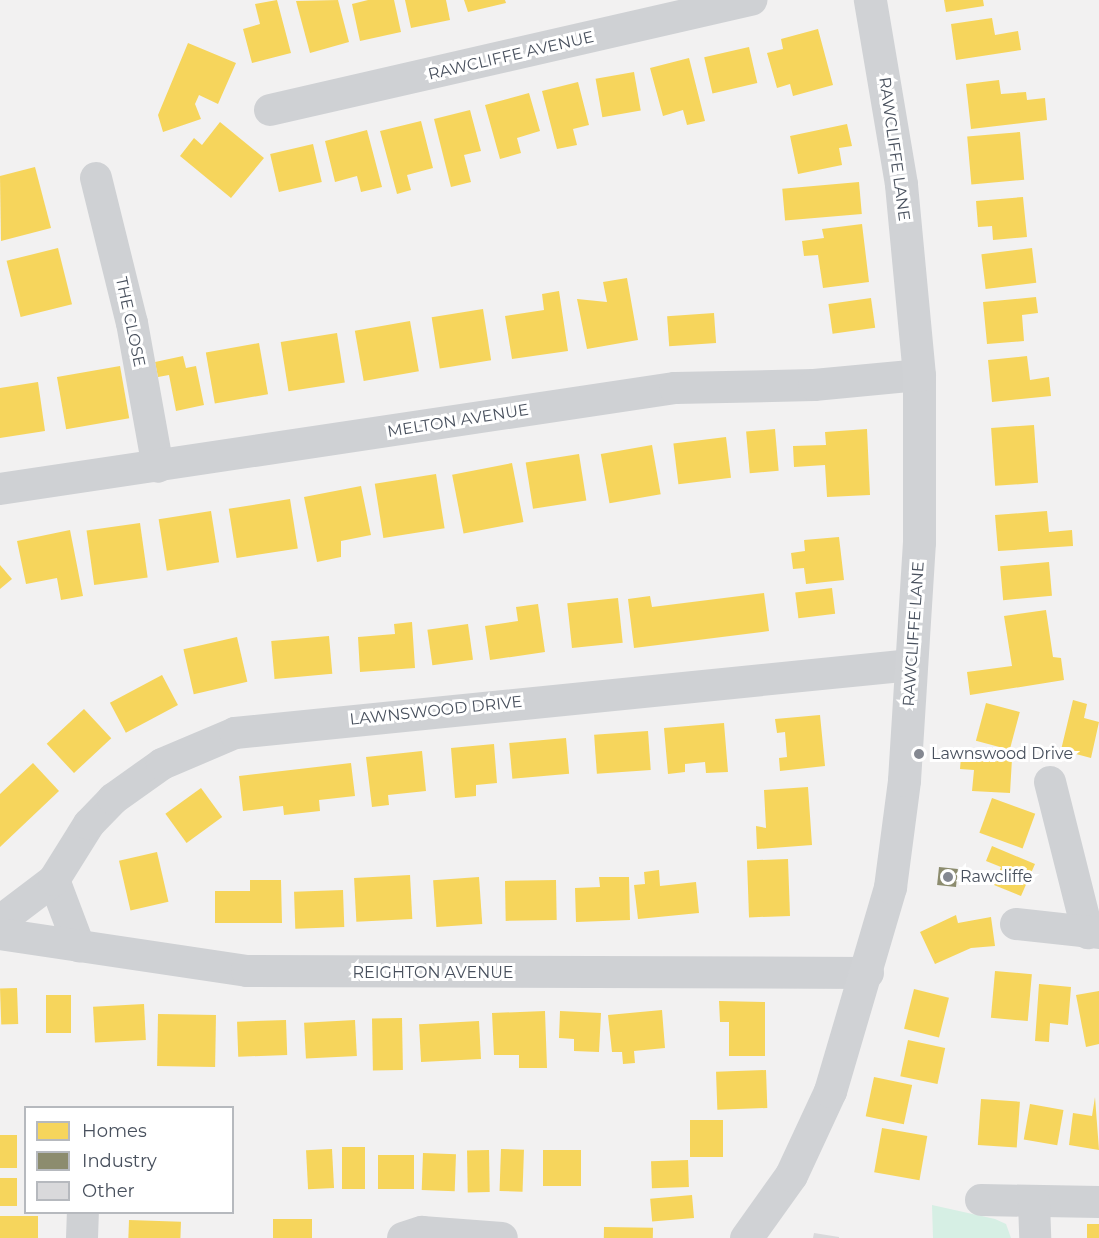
<!DOCTYPE html>
<style>
body{margin:0}
#map{position:relative;width:1099px;height:1238px;overflow:hidden;background:#f2f1f1;font-family:Montserrat,sans-serif}
div>[style]{position:absolute}
.green>*{inset:0;background:#d6efe4}
.homes>*{inset:0;background:#f6d55c;transform-origin:0 0}
.industry>*{inset:0;background:#8c8c6e;transform-origin:0 0}
.building>*{inset:0;background:#d9d9db}
.street>*{height:32px;margin:-16px;padding:0 16px;transform-origin:16px;border-radius:16px;background:#cfd1d4}
.secondary>*{height:33px;margin:-16.5px;padding:0 16.5px;transform-origin:16.5px;border-radius:16.5px;background:#d0d2d5}
.dots>*{width:16px;height:16px;translate:-50% -50%;box-sizing:border-box;border:3px solid #fff;border-radius:50%}
span{translate:-50% -50%;white-space:nowrap;text-align:center;line-height:1.15;-webkit-text-stroke:6px #fff;paint-order:stroke}
.street-label{font-size:16px;color:#48505d}
.poi-label{font-size:16px;color:#48505d}
.left{translate:0 -50%;text-align:left}
.legend{position:absolute;left:24px;top:1106px;width:210px;height:108px;box-sizing:border-box;background:#fff;border:2px solid #b6b9be;margin:0;padding:8px 10px;list-style:none;font-size:18px;color:#48505d}
.legend li{display:flex;align-items:center;gap:12px;height:30px}
.legend b{width:30px;border:2px solid #b6b9be}
</style>
<div id="map">
<div class="green">
<i style="clip-path:polygon(932px 1205px,995px 1219px,1006px 1224px,1011px 1238px,933px 1238px)"></i>
</div>
<div class="homes">
<i style="clip-path:polygon(277px 0,291px 53px,252px 63px,243px 29px,260px 24px,255px 4px)"></i>
<i style="clip-path:polygon(338px 0,349px 42px,310px 53px,296px 1px)"></i>
<i style="clip-path:polygon(368px 0,394px 0,401px 32px,360px 41px,352px 4px)"></i>
<i style="clip-path:polygon(405px 0,446px 0,450px 20px,411px 28px)"></i>
<i style="clip-path:polygon(464px 0,505px 0,506px 3px,468px 12px)"></i>
<i style="clip-path:polygon(944px 0,983px 0,984px 6px,946px 12px)"></i>
<i style="clip-path:polygon(992px 18px,995px 35px,1018px 31px,1021px 50px,956px 60px,951px 24px)"></i>
<i style="clip-path:polygon(818px 29px,833px 85px,793px 96px,790px 84px,777px 88px,767px 53px,783px 49px,781px 39px)"></i>
<i style="clip-path:polygon(188px 43px,236px 63px,218px 104px,199px 95px,195px 104px,201px 119px,163px 132px,158px 115px)"></i>
<i style="left:749px;top:47px;width:37px;height:46px;rotate:77deg"></i>
<i style="clip-path:polygon(689px 58px,705px 121px,687px 125px,683px 110px,663px 116px,650px 68px)"></i>
<i style="left:634px;top:72px;width:39px;height:39px;rotate:80deg"></i>
<i style="clip-path:polygon(999px 80px,1001px 94px,1026px 92px,1027px 100px,1045px 98px,1047px 120px,971px 129px,966px 84px)"></i>
<i style="clip-path:polygon(578px 82px,589px 125px,573px 129px,577px 145px,557px 149px,542px 91px)"></i>
<i style="clip-path:polygon(529px 93px,540px 131px,517px 138px,521px 153px,500px 159px,485px 105px)"></i>
<i style="clip-path:polygon(470px 110px,481px 151px,464px 155px,471px 182px,451px 187px,434px 119px)"></i>
<i style="clip-path:polygon(421px 121px,433px 168px,407px 175px,411px 190px,397px 194px,380px 131px)"></i>
<i style="clip-path:polygon(220px 122px,264px 158px,231px 198px,180px 156px,194px 138px,202px 145px)"></i>
<i style="clip-path:polygon(847px 124px,852px 146px,839px 148px,842px 165px,798px 174px,790px 136px)"></i>
<i style="clip-path:polygon(367px 130px,382px 187px,361px 192px,357px 176px,335px 182px,325px 141px)"></i>
<i style="left:1020px;top:132px;width:48px;height:53px;rotate:85deg"></i>
<i style="left:313px;top:144px;width:39px;height:44px;rotate:77deg"></i>
<i style="clip-path:polygon(35px 167px,51px 228px,1px 241px,0 176px)"></i>
<i style="left:859px;top:182px;width:32px;height:77px;rotate:85deg"></i>
<i style="clip-path:polygon(1023px 197px,1027px 237px,993px 240px,992px 226px,978px 227px,976px 201px)"></i>
<i style="clip-path:polygon(862px 224px,869px 282px,823px 288px,818px 255px,804px 256px,802px 241px,824px 238px,822px 229px)"></i>
<i style="left:58px;top:248px;width:58px;height:53px;rotate:76deg"></i>
<i style="left:1032px;top:248px;width:35px;height:51px;rotate:83deg"></i>
<i style="clip-path:polygon(627px 278px,638px 340px,587px 349px,577px 299px,607px 302px,603px 282px)"></i>
<i style="clip-path:polygon(559px 291px,568px 351px,512px 359px,505px 316px,544px 310px,542px 294px)"></i>
<i style="clip-path:polygon(1036px 297px,1038px 313px,1022px 315px,1024px 341px,987px 344px,983px 302px)"></i>
<i style="left:871px;top:298px;width:30px;height:43px;rotate:82deg"></i>
<i style="left:483px;top:309px;width:52px;height:52px;rotate:81deg"></i>
<i style="left:714px;top:313px;width:30px;height:47px;rotate:86deg"></i>
<i style="left:410px;top:321px;width:51px;height:56px;rotate:80deg"></i>
<i style="left:337px;top:333px;width:50px;height:57px;rotate:81deg"></i>
<i style="left:259px;top:343px;width:52px;height:54px;rotate:80deg"></i>
<i style="clip-path:polygon(183px 356px,186px 368px,196px 366px,204px 405px,176px 411px,169px 375px,158px 377px,155px 362px)"></i>
<i style="clip-path:polygon(1027px 356px,1030px 380px,1049px 377px,1051px 396px,992px 402px,988px 360px)"></i>
<i style="left:120px;top:366px;width:53px;height:64px;rotate:80deg"></i>
<i style="clip-path:polygon(38px 382px,45px 431px,0 438px,0 388px)"></i>
<i style="left:1034px;top:425px;width:58px;height:43px;rotate:86deg"></i>
<i style="left:775px;top:429px;width:42px;height:29px;rotate:85deg"></i>
<i style="clip-path:polygon(867px 429px,870px 495px,827px 497px,825px 465px,794px 467px,793px 446px,826px 445px,825px 432px)"></i>
<i style="left:726px;top:437px;width:41px;height:53px;rotate:83deg"></i>
<i style="left:652px;top:445px;width:50px;height:52px;rotate:80deg"></i>
<i style="left:579px;top:454px;width:47px;height:54px;rotate:81deg"></i>
<i style="left:512px;top:463px;width:60px;height:61px;rotate:79deg"></i>
<i style="left:436px;top:474px;width:55px;height:62px;rotate:81deg"></i>
<i style="clip-path:polygon(361px 486px,371px 535px,341px 541px,341px 557px,317px 562px,304px 497px)"></i>
<i style="left:290px;top:499px;width:50px;height:62px;rotate:81deg"></i>
<i style="left:211px;top:511px;width:52px;height:53px;rotate:81deg"></i>
<i style="clip-path:polygon(1047px 511px,1049px 532px,1072px 530px,1073px 546px,998px 551px,995px 515px)"></i>
<i style="left:140px;top:523px;width:55px;height:54px;rotate:82deg"></i>
<i style="clip-path:polygon(70px 530px,83px 596px,61px 600px,57px 578px,26px 584px,17px 541px)"></i>
<i style="clip-path:polygon(839px 537px,844px 580px,806px 584px,804px 568px,793px 569px,791px 553px,805px 551px,804px 540px)"></i>
<i style="left:1049px;top:562px;width:34px;height:49px;rotate:85deg"></i>
<i style="clip-path:polygon(0 565px,12px 579px,0 589px)"></i>
<i style="left:832px;top:588px;width:26px;height:37px;rotate:83deg"></i>
<i style="clip-path:polygon(764px 593px,769px 631px,634px 648px,628px 599px,650px 596px,652px 607px)"></i>
<i style="left:618px;top:598px;width:45px;height:51px;rotate:84deg"></i>
<i style="clip-path:polygon(538px 604px,545px 652px,490px 660px,485px 626px,518px 621px,516px 607px)"></i>
<i style="clip-path:polygon(1046px 610px,1053px 657px,1061px 658px,1064px 680px,970px 695px,967px 672px,1012px 666px,1004px 616px)"></i>
<i style="clip-path:polygon(412px 622px,415px 668px,360px 672px,358px 637px,395px 634px,394px 624px)"></i>
<i style="left:468px;top:624px;width:36px;height:41px;rotate:82deg"></i>
<i style="left:329px;top:636px;width:38px;height:58px;rotate:85deg"></i>
<i style="left:237px;top:637px;width:46px;height:55px;rotate:77deg"></i>
<i style="left:162px;top:675px;width:34px;height:59px;rotate:62deg"></i>
<i style="clip-path:polygon(1073px 700px,1087px 704px,1084px 718px,1099px 722px,1091px 758px,1061px 750px)"></i>
<i style="left:986px;top:703px;width:35px;height:39px;rotate:15deg"></i>
<i style="left:84px;top:709px;width:40px;height:51px;rotate:47deg"></i>
<i style="clip-path:polygon(820px 715px,825px 766px,780px 771px,779px 758px,787px 757px,785px 732px,777px 733px,775px 719px)"></i>
<i style="clip-path:polygon(724px 723px,728px 772px,706px 773px,705px 762px,685px 764px,685px 772px,668px 774px,664px 728px)"></i>
<i style="left:648px;top:731px;width:39px;height:54px;rotate:86deg"></i>
<i style="left:566px;top:738px;width:36px;height:57px;rotate:85deg"></i>
<i style="clip-path:polygon(494px 744px,497px 783px,476px 785px,476px 796px,455px 798px,451px 748px)"></i>
<i style="clip-path:polygon(422px 751px,426px 791px,388px 795px,389px 805px,372px 807px,366px 757px)"></i>
<i style="clip-path:polygon(961px 757px,1012px 759px,1010px 793px,972px 791px,974px 770px,960px 769px)"></i>
<i style="clip-path:polygon(33px 763px,59px 791px,0 847px,0 794px)"></i>
<i style="clip-path:polygon(351px 763px,355px 796px,319px 800px,320px 811px,284px 815px,283px 806px,243px 811px,239px 776px)"></i>
<i style="clip-path:polygon(808px 787px,812px 845px,757px 849px,756px 826px,766px 828px,764px 790px)"></i>
<i style="left:201px;top:788px;width:36px;height:44px;rotate:54deg"></i>
<i style="left:992px;top:798px;width:46px;height:37px;rotate:20deg"></i>
<i style="clip-path:polygon(992px 846px,1035px 864px,1021px 896px,994px 885px,1001px 867px,986px 861px)"></i>
<i style="left:157px;top:852px;width:51px;height:39px;rotate:77deg"></i>
<i style="left:788px;top:859px;width:57px;height:41px;rotate:88deg"></i>
<i style="clip-path:polygon(659px 870px,660px 886px,696px 882px,699px 913px,638px 919px,634px 885px,645px 884px,644px 872px)"></i>
<i style="left:410px;top:875px;width:44px;height:56px;rotate:87deg"></i>
<i style="left:479px;top:877px;width:47px;height:46px;rotate:86deg"></i>
<i style="clip-path:polygon(599px 877px,629px 877px,630px 920px,576px 922px,575px 888px,600px 887px)"></i>
<i style="clip-path:polygon(250px 880px,281px 880px,282px 923px,215px 923px,215px 891px,250px 891px)"></i>
<i style="left:556px;top:880px;width:40px;height:51px;rotate:89deg"></i>
<i style="left:343px;top:890px;width:37px;height:49px;rotate:88deg"></i>
<i style="clip-path:polygon(956px 915px,958px 923px,991px 917px,995px 946px,971px 948px,935px 964px,920px 932px)"></i>
<i style="left:995px;top:971px;width:37px;height:47px;rotate:5deg"></i>
<i style="clip-path:polygon(1039px 984px,1071px 987px,1068px 1025px,1050px 1023px,1049px 1042px,1035px 1041px)"></i>
<i style="left:17px;top:988px;width:36px;height:17px;rotate:88deg"></i>
<i style="left:914px;top:989px;width:36px;height:41px;rotate:14deg"></i>
<i style="clip-path:polygon(1099px 991px,1099px 1044px,1086px 1047px,1076px 995px)"></i>
<i style="left:46px;top:995px;width:25px;height:38px"></i>
<i style="clip-path:polygon(719px 1001px,765px 1002px,765px 1056px,729px 1056px,729px 1022px,720px 1022px)"></i>
<i style="left:144px;top:1004px;width:36px;height:51px;rotate:87deg"></i>
<i style="clip-path:polygon(662px 1010px,665px 1048px,634px 1051px,635px 1063px,623px 1064px,622px 1052px,612px 1052px,608px 1015px)"></i>
<i style="clip-path:polygon(545px 1011px,547px 1068px,519px 1068px,519px 1055px,494px 1055px,492px 1013px)"></i>
<i style="clip-path:polygon(560px 1011px,601px 1013px,599px 1052px,574px 1051px,574px 1039px,559px 1038px)"></i>
<i style="left:158px;top:1014px;width:58px;height:52px;rotate:1deg"></i>
<i style="left:402px;top:1018px;width:52px;height:30px;rotate:89deg"></i>
<i style="left:286px;top:1020px;width:35px;height:49px;rotate:88deg"></i>
<i style="left:355px;top:1020px;width:36px;height:51px;rotate:87deg"></i>
<i style="left:479px;top:1021px;width:38px;height:60px;rotate:87deg"></i>
<i style="left:908px;top:1040px;width:38px;height:37px;rotate:12deg"></i>
<i style="left:766px;top:1070px;width:38px;height:50px;rotate:88deg"></i>
<i style="left:874px;top:1077px;width:39px;height:40px;rotate:12deg"></i>
<i style="clip-path:polygon(1095px 1097px,1099px 1150px,1069px 1145px,1073px 1113px,1092px 1116px)"></i>
<i style="left:981px;top:1099px;width:39px;height:46px;rotate:4deg"></i>
<i style="left:1030px;top:1104px;width:34px;height:36px;rotate:10deg"></i>
<i style="left:723px;top:1120px;width:37px;height:33px;rotate:90deg"></i>
<i style="left:882px;top:1128px;width:46px;height:45px;rotate:10deg"></i>
<i style="left:0;top:1135px;width:17px;height:33px"></i>
<i style="left:342px;top:1147px;width:23px;height:42px"></i>
<i style="left:332px;top:1149px;width:39px;height:26px;rotate:87deg"></i>
<i style="left:501px;top:1149px;width:23px;height:42px;rotate:2deg"></i>
<i style="left:489px;top:1150px;width:42px;height:22px;rotate:89deg"></i>
<i style="left:581px;top:1150px;width:36px;height:38px;rotate:90deg"></i>
<i style="left:423px;top:1153px;width:33px;height:37px;rotate:2deg"></i>
<i style="left:378px;top:1155px;width:36px;height:34px"></i>
<i style="left:688px;top:1160px;width:27px;height:37px;rotate:88deg"></i>
<i style="left:0;top:1178px;width:17px;height:28px"></i>
<i style="left:692px;top:1195px;width:23px;height:42px;rotate:85deg"></i>
<i style="left:0;top:1216px;width:38px;height:22px"></i>
<i style="left:312px;top:1219px;width:19px;height:39px;rotate:90deg"></i>
<i style="left:129px;top:1220px;width:52px;height:18px;rotate:2deg"></i>
<i style="left:1087px;top:1224px;width:12px;height:14px"></i>
<i style="left:604px;top:1227px;width:49px;height:11px;rotate:1deg"></i>
</div>
<div class="industry">
<i style="left:939px;top:867px;width:19px;height:18px;rotate:6deg"></i>
</div>
<div class="building">
<i style="clip-path:polygon(814px 1233px,839px 1237px,839px 1238px,813px 1238px)"></i>
</div>
<div class="street">
<i style="left:270px;top:110px;width:494px;rotate:-12.9deg"></i>
<i style="left:96px;top:178px;width:149px;rotate:76.1deg"></i>
<i style="left:132px;top:323px;width:146px;rotate:79.8deg"></i>
<i style="left:0;top:489px;width:683px;rotate:-8.51deg"></i>
<i style="left:675px;top:388px;width:139px;rotate:-1.2deg"></i>
<i style="left:814px;top:385px;width:105px;rotate:-5.4deg"></i>
<i style="left:1050px;top:782px;width:156px;rotate:75.9deg"></i>
<i style="left:54px;top:880px;width:71px;rotate:69.3deg"></i>
<i style="left:0;top:921px;width:68px;rotate:-37.2deg"></i>
<i style="left:54px;top:880px;width:66px;rotate:-58deg"></i>
<i style="left:89px;top:824px;width:35px;rotate:-46deg"></i>
<i style="left:113px;top:799px;width:60px;rotate:-35.5deg"></i>
<i style="left:162px;top:764px;width:79px;rotate:-23deg"></i>
<i style="left:235px;top:733px;width:680px;rotate:-5.74deg"></i>
<i style="left:1016px;top:924px;width:83px;rotate:6.2deg"></i>
<i style="left:0;top:934px;width:250px;rotate:8.5deg"></i>
<i style="left:247px;top:971px;width:621px;rotate:0.18deg"></i>
<i style="left:981px;top:1200px;width:118px;rotate:1deg"></i>
<i style="left:1034px;top:1202px;width:36px;rotate:88deg"></i>
<i style="left:82px;top:1238px;width:26px;rotate:-88deg"></i>
<i style="left:403px;top:1238px;width:20px;rotate:-18deg"></i>
<i style="left:422px;top:1232px;width:80px;rotate:4.3deg"></i>
</div>
<div class="secondary">
<i style="left:746px;top:1238px;width:77px;rotate:-54.5deg"></i>
<i style="left:791px;top:1175px;width:93px;rotate:-65.1deg"></i>
<i style="left:830px;top:1091px;width:213px;rotate:-73.6deg"></i>
<i style="left:890px;top:887px;width:108px;rotate:-82.5deg"></i>
<i style="left:904px;top:780px;width:238px;rotate:-86.4deg"></i>
<i style="left:919px;top:542px;width:167px;rotate:-90deg"></i>
<i style="left:919px;top:375px;width:192px;rotate:-95.4deg"></i>
<i style="left:901px;top:184px;width:187px;rotate:-99.6deg"></i>
</div>
<div class="dots">
<i style="left:919px;top:754px;background:#848891"></i>
<i style="left:948px;top:877px;background:#848891"></i>
</div>
<div class="street-label">
<span style="left:511px;top:56px;rotate:-13deg">RAWCLIFFE AVENUE</span>
<span style="left:894px;top:149px;rotate:82deg">RAWCLIFFE LANE</span>
<span style="left:130px;top:322px;rotate:78deg">THE CLOSE</span>
<span style="left:458px;top:421px;rotate:-9deg">MELTON AVENUE</span>
<span style="left:914px;top:634px;rotate:-86deg">RAWCLIFFE LANE</span>
<span style="left:436px;top:711px;rotate:-6deg">LAWNSWOOD DRIVE</span>
<span style="left:433px;top:973px">REIGHTON AVENUE</span>
</div>
<div class="poi-label">
<span class="left" style="left:931px;top:754px">Lawnswood Drive</span>
<span class="left" style="left:960px;top:877px">Rawcliffe</span>
</div>
<ul class="legend">
<li><b style="height:16px;background:#f6d55c"></b>Homes</li>
<li><b style="height:16px;background:#8c8c6e"></b>Industry</li>
<li><b style="height:16px;background:#d9d9db"></b>Other</li>
</ul>
</div>
